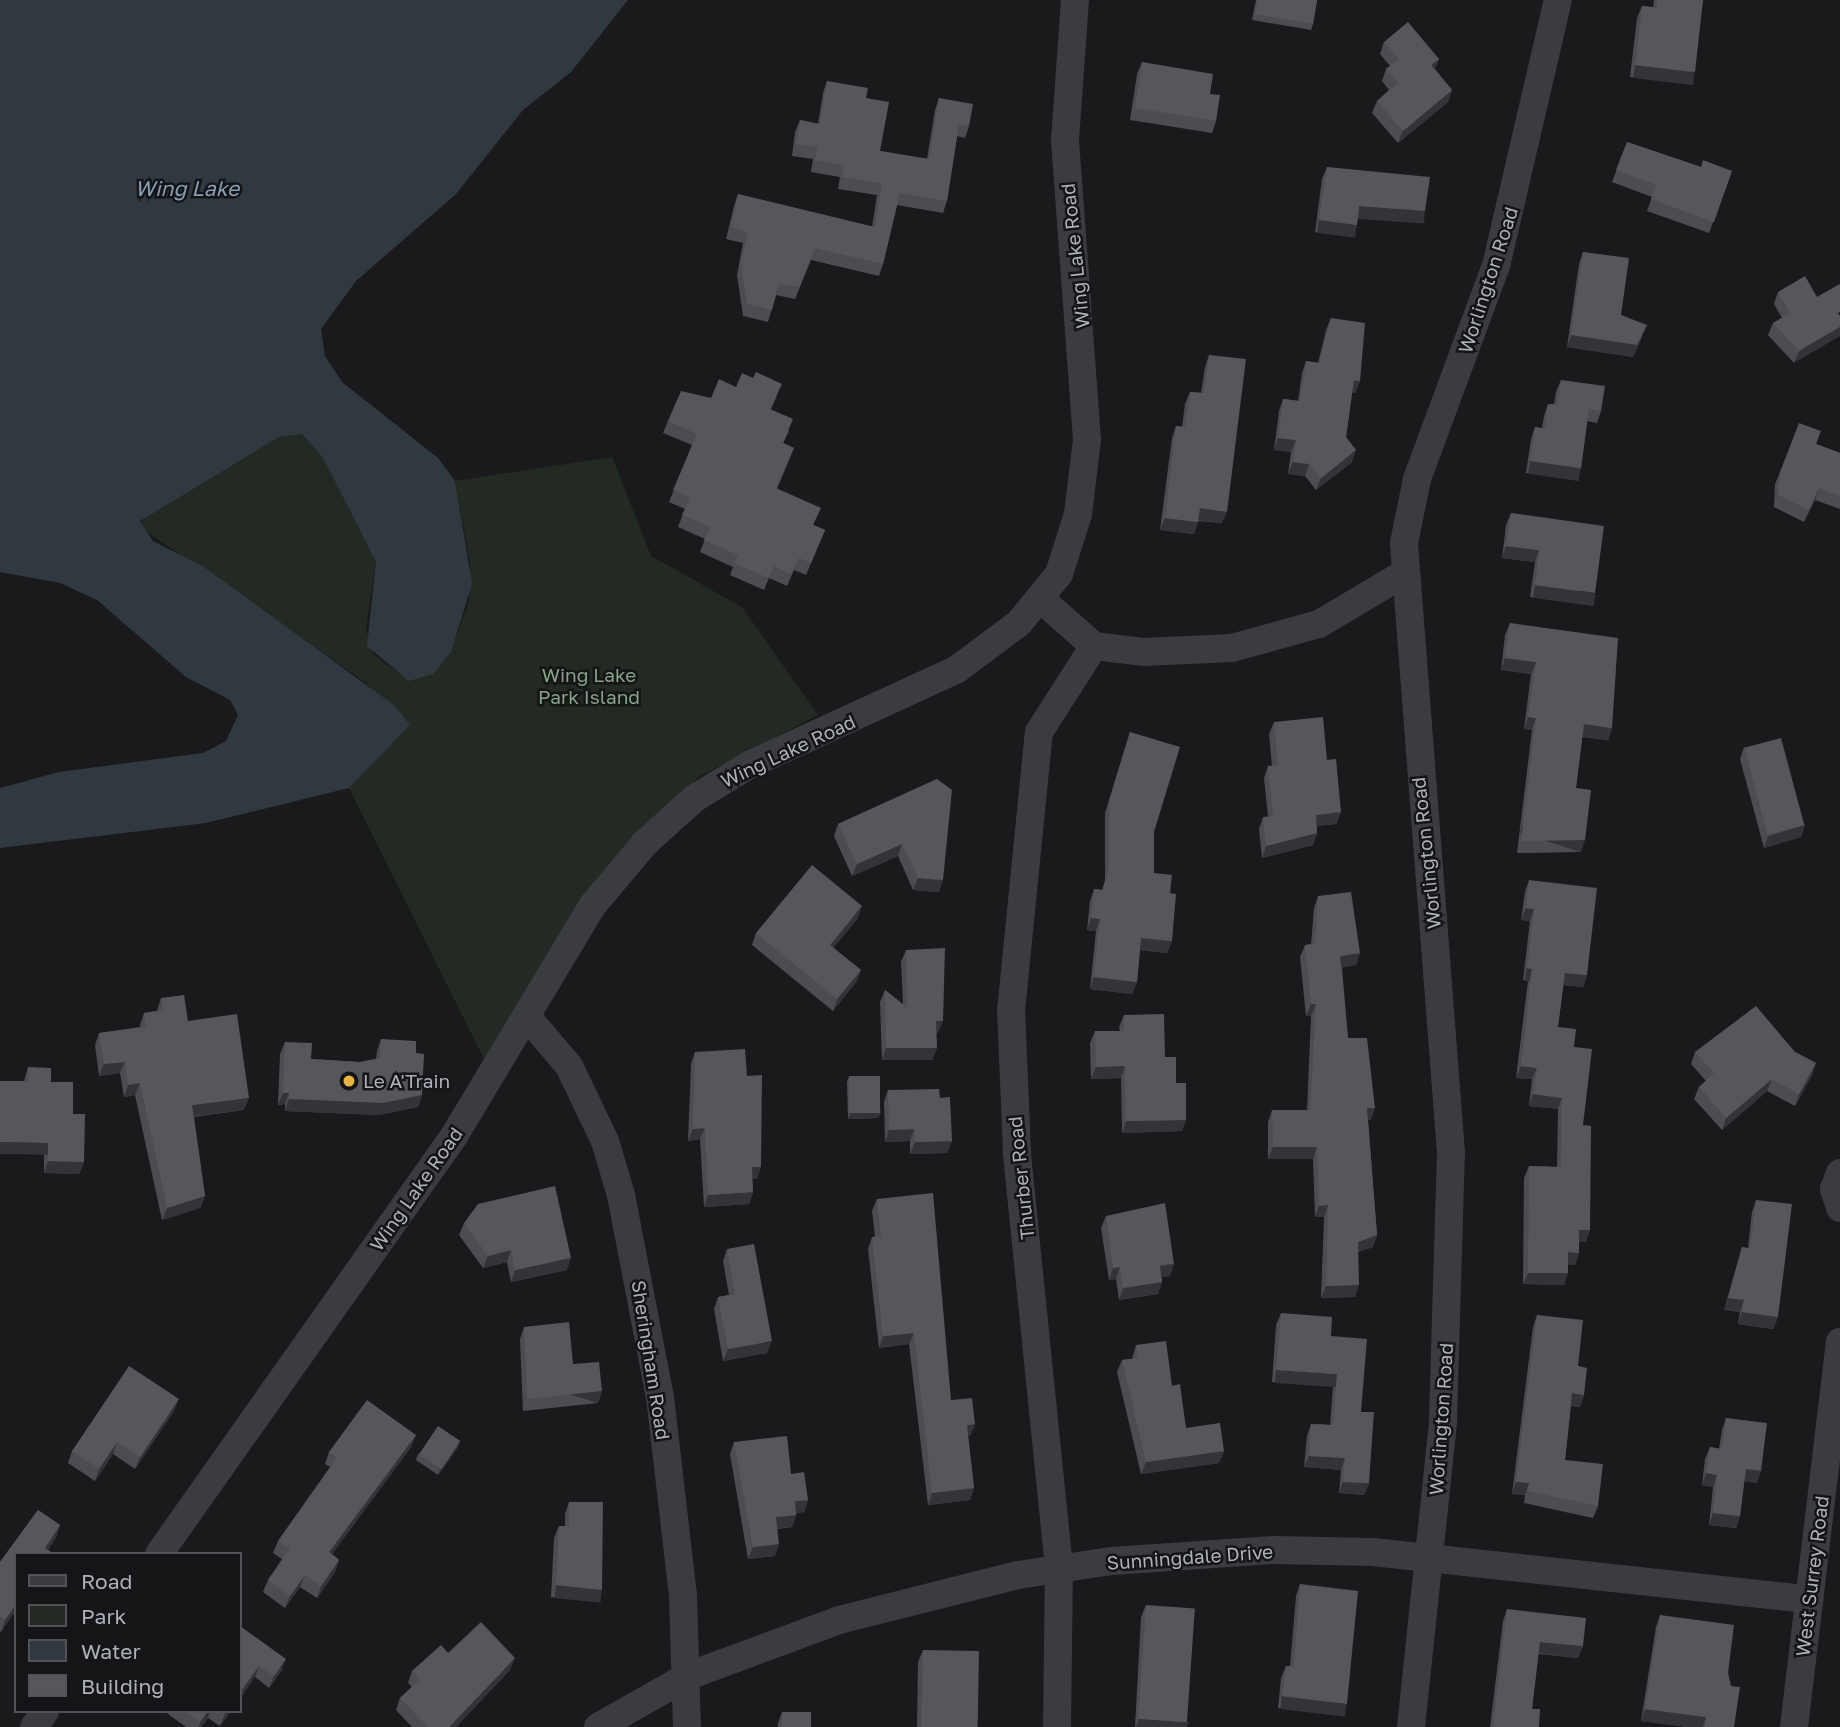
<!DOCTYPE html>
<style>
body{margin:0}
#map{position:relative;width:1840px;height:1727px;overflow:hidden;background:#1a1a1c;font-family:"Golos Text",sans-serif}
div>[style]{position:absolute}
.green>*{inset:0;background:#222a23}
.water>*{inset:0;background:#303940}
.minor>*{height:28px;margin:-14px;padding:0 14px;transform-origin:14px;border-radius:14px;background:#3b3c41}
.wall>*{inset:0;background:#4b4d51}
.shaded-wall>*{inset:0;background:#333437;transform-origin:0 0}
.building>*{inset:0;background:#56575c;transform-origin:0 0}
.dots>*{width:19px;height:19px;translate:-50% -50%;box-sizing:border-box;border:4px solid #151517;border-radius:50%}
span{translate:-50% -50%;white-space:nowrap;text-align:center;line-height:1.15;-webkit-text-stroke:5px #151517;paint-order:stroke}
.street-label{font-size:19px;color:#adb1bb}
.park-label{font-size:19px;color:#85a487}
.poi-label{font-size:19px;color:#adb1bb}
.left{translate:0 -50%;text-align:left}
.water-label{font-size:21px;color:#869eb3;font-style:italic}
.legend{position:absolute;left:14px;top:1552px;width:228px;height:161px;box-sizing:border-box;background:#151517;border:2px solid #525359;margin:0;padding:9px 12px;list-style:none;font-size:21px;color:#adb1bb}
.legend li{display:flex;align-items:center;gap:14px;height:35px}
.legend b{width:35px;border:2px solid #525359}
</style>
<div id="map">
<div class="green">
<i style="clip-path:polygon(302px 434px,323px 458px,376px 562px,366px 628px,373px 654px,409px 680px,457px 635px,469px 601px,470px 564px,455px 481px,612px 457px,651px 556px,742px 607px,818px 715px,698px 777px,649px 829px,487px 1065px,349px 788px,409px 725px,365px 682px,140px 527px,145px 514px,279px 437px)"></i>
</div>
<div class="water">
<i style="clip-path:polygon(0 0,628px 0,571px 72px,523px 110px,456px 194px,356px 281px,321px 329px,325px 356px,342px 382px,438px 458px,455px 481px,472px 584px,451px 652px,433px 674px,409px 681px,367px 646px,376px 562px,323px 458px,302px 434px,279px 437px,140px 521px,153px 541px,204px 567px,394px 705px,410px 725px,349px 788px,206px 823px,0 848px,0 788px,59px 772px,203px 753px,226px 741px,238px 715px,230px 700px,186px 677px,97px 600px,60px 583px,0 572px)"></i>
</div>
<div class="minor">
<i style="left:1042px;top:600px;width:69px;rotate:41.5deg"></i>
<i style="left:1094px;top:646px;width:49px;rotate:7deg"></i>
<i style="left:1143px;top:652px;width:89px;rotate:-2.6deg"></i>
<i style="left:1232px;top:648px;width:90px;rotate:-15.4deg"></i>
<i style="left:1319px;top:624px;width:100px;rotate:-30.7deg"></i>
<i style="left:529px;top:1019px;width:62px;rotate:49.6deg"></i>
<i style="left:569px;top:1066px;width:83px;rotate:64.4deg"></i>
<i style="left:605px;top:1141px;width:56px;rotate:73.5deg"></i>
<i style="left:621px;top:1195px;width:206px;rotate:79.1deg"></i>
<i style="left:660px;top:1397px;width:199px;rotate:83.4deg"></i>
<i style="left:683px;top:1595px;width:132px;rotate:88.3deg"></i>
<i style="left:1840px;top:1173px;width:17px;rotate:111deg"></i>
<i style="left:1834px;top:1189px;width:20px;rotate:72deg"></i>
<i style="left:159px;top:1554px;width:512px;rotate:-54.79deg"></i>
<i style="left:454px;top:1136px;width:270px;rotate:-59deg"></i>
<i style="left:593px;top:905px;width:81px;rotate:-50deg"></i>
<i style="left:645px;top:843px;width:67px;rotate:-42deg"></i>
<i style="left:695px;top:798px;width:63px;rotate:-31.4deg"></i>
<i style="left:749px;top:765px;width:228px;rotate:-24.7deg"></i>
<i style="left:956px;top:670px;width:79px;rotate:-36.7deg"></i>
<i style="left:1019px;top:623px;width:63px;rotate:-50.8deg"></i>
<i style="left:1059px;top:574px;width:63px;rotate:-72.4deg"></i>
<i style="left:1078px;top:514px;width:75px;rotate:-83.1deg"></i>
<i style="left:1087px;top:440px;width:301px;rotate:-94.2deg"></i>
<i style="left:1065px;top:140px;width:140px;rotate:-85.9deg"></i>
<i style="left:34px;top:1727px;width:19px;rotate:-55deg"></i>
<i style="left:598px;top:1727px;width:103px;rotate:-29.5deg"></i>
<i style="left:688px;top:1676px;width:161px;rotate:-20.3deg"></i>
<i style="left:839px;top:1620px;width:185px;rotate:-14.1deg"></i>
<i style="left:1018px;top:1575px;width:95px;rotate:-8.5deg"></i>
<i style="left:1112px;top:1561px;width:162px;rotate:-3.9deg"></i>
<i style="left:1274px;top:1550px;width:99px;rotate:1.2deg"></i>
<i style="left:1373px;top:1552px;width:439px;rotate:6.2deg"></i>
<i style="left:1057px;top:1727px;width:159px;rotate:-89.3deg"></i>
<i style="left:1059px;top:1568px;width:418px;rotate:-95.8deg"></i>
<i style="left:1017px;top:1152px;width:141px;rotate:-92.4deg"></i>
<i style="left:1011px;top:1011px;width:280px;rotate:-84.3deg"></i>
<i style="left:1039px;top:732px;width:102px;rotate:-57.4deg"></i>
<i style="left:1411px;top:1727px;width:309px;rotate:-84deg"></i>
<i style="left:1443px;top:1420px;width:267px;rotate:-88.3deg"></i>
<i style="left:1451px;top:1153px;width:612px;rotate:-94.41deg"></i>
<i style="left:1404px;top:543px;width:65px;rotate:-78.5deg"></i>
<i style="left:1417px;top:479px;width:227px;rotate:-69.7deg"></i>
<i style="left:1496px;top:266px;width:273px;rotate:-76.9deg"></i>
<i style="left:1794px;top:1727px;width:388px;rotate:-83.2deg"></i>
</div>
<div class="wall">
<i style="clip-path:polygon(1256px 0,1317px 0,1313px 24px,1311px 30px,1252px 20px)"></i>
<i style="clip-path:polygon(1654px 0,1703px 0,1690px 84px,1630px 77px,1637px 18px,1642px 6px,1653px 7px)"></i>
<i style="clip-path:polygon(1384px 42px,1439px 59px,1435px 69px,1452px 90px,1448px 102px,1398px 143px,1372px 113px,1377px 101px,1389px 90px,1382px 81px,1386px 69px,1390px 66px,1380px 54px)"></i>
<i style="clip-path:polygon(1142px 62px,1210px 94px,1216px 121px,1212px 133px,1130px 120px,1137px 74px)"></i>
<i style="clip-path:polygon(827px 81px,866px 98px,880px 151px,927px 159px,935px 110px,939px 98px,969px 126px,965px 138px,957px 136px,947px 201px,943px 213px,897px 205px,883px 264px,879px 276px,811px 260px,795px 299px,776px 295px,768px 322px,743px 316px,737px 275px,743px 243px,726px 239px,734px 206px,738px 194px,872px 227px,877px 195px,838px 189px,840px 177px,811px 172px,813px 159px,792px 156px,795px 132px,800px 120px,818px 124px,823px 93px)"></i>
<i style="clip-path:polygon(1627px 142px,1701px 167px,1732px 171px,1709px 233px,1647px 211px,1652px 197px,1612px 182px)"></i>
<i style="clip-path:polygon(1327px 167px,1421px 223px,1358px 218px,1353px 237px,1315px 232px,1322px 179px)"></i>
<i style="clip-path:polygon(1583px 252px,1621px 315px,1642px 337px,1633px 357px,1567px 347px,1579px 264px)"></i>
<i style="clip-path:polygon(1840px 284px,1794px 363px,1768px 335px,1773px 323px,1782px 318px,1774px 304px,1778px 292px,1817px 297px)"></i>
<i style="clip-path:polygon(1331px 318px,1360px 381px,1355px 393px,1352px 392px,1346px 437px,1352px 462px,1316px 490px,1305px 476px,1288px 474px,1291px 452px,1274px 450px,1279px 411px,1283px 399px,1298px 401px,1302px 373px,1306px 361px,1318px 363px,1326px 330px)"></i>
<i style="clip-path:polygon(1209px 355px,1222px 523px,1198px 521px,1194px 534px,1160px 530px,1172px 438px,1176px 426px,1182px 427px,1185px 404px,1190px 392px,1201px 393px,1205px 367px)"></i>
<i style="clip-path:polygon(1561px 380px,1601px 411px,1597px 423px,1587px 421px,1581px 468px,1577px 480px,1526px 473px,1531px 439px,1535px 427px,1542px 428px,1544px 416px,1548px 404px,1554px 404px,1556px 392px)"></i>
<i style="clip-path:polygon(736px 387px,777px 396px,771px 409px,789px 431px,783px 443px,794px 448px,777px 489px,814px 525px,825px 530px,806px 575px,794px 570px,787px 586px,769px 578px,764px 590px,730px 575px,733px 567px,700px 552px,705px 539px,678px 527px,685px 509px,669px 502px,692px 445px,663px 433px,668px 421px,711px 398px)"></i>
<i style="clip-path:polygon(1816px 444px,1840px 453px,1840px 509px,1815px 500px,1804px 522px,1774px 507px,1775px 484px,1780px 472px)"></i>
<i style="clip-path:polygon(1511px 513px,1591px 605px,1530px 597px,1535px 562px,1502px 558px,1506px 525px)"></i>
<i style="clip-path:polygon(1510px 623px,1612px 728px,1608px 740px,1582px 737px,1576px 788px,1581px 852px,1517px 853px,1532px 730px,1524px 729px,1531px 674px,1501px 670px,1505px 635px)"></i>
<i style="clip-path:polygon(1274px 722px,1327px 760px,1341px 812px,1336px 824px,1317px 826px,1317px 833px,1313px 845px,1262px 858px,1259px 829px,1263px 817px,1268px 817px,1264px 778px,1268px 766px,1272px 766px,1269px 734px)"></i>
<i style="clip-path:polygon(1130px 732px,1154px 832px,1154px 873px,1170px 893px,1172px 941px,1167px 953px,1140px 950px,1137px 982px,1132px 994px,1090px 989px,1096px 931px,1087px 930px,1090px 901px,1094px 889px,1102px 890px,1105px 880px,1105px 813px)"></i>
<i style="clip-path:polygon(1744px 747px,1805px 825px,1801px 837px,1764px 848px,1740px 759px)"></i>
<i style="clip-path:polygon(937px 779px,939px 892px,913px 890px,898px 856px,852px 876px,834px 836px,838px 824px)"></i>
<i style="clip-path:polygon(1529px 880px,1587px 975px,1583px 987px,1563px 985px,1558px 1027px,1574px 1047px,1583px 1125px,1586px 1242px,1579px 1242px,1579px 1253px,1575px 1265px,1568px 1264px,1564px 1285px,1523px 1284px,1524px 1178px,1529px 1166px,1557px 1167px,1558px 1109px,1529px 1106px,1532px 1079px,1516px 1078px,1528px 981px,1523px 980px,1530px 921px,1521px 920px,1525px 892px)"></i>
<i style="clip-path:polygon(1318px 896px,1360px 953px,1356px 965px,1342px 967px,1348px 1038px,1371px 1120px,1368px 1120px,1377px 1235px,1373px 1247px,1358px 1252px,1355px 1297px,1321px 1298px,1324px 1217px,1315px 1217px,1313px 1159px,1268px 1159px,1268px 1122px,1272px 1110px,1307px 1110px,1311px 1016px,1306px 1016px,1300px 957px,1305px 945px,1311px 944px,1314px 908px)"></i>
<i style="clip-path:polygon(858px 918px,833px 948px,861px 970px,856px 982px,833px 1011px,752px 945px,756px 933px)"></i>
<i style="clip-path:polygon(906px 950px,938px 1033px,936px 1033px,937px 1048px,932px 1060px,882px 1060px,880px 1002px,885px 990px,903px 1004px,901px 962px)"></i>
<i style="clip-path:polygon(161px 998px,188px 1021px,244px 1110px,194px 1117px,205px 1196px,200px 1208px,162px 1220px,135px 1095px,124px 1097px,120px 1073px,99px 1076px,95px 1045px,99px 1033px,140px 1027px,140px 1025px,144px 1013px,157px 1011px)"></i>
<i style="clip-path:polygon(1124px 1015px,1165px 1057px,1176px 1083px,1186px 1120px,1182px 1131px,1122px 1133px,1121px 1078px,1091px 1079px,1090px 1043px,1095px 1031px,1120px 1031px,1119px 1027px)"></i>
<i style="clip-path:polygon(381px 1039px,416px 1053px,422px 1095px,418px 1107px,379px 1115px,285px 1111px,285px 1104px,278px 1105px,280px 1054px,285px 1042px,311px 1059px,360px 1062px,376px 1059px,377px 1051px)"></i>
<i style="clip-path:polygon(695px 1052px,747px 1076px,757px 1179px,752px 1179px,753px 1192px,749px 1204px,704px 1207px,700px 1139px,688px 1141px,691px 1064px)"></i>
<i style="clip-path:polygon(1695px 1052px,1795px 1052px,1816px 1063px,1812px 1075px,1795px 1106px,1767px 1091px,1722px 1130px,1694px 1099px,1699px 1087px,1706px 1081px,1691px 1064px)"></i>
<i style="clip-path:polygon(28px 1067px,51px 1082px,73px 1114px,84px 1162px,79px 1174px,44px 1173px,44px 1155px,24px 1081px)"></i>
<i style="clip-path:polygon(849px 1076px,881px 1112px,878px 1118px,848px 1119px,847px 1082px)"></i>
<i style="clip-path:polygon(888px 1090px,940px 1098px,952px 1141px,947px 1153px,910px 1154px,910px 1141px,885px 1142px,884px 1102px)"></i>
<i style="clip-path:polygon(877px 1199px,951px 1400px,975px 1424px,970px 1436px,968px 1436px,974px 1488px,970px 1500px,928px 1505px,909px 1344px,879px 1348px,868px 1249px,872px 1237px,875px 1237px,872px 1211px)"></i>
<i style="clip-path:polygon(1756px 1200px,1778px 1317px,1773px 1329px,1738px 1324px,1740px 1312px,1724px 1310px,1742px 1247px,1748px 1248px,1752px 1212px)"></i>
<i style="clip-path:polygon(1106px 1216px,1170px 1276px,1162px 1277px,1162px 1282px,1158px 1294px,1119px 1300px,1116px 1279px,1109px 1280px,1101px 1228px)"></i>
<i style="clip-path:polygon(464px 1223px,567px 1270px,511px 1282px,507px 1262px,483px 1268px,459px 1235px)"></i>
<i style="clip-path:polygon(727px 1249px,767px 1353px,723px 1361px,714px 1309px,718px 1297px,729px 1295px,723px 1261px)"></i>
<i style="clip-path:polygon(1281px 1313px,1331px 1336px,1361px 1412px,1369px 1483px,1364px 1495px,1339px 1493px,1341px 1470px,1304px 1467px,1307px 1436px,1311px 1424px,1330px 1425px,1333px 1386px,1272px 1382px,1276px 1325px)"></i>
<i style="clip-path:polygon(1537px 1315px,1578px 1366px,1584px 1395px,1580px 1407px,1571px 1406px,1565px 1460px,1598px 1506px,1593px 1518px,1524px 1503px,1525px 1495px,1512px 1494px,1533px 1327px)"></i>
<i style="clip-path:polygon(524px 1327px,573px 1364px,602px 1391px,598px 1403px,523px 1411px,520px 1339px)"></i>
<i style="clip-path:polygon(1136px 1345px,1172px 1386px,1186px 1428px,1224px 1451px,1219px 1463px,1141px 1474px,1117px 1372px,1122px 1360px,1132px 1359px)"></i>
<i style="clip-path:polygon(174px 1411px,135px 1469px,113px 1454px,95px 1481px,68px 1463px,72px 1451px)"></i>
<i style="clip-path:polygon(1726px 1418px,1757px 1483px,1744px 1481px,1740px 1516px,1736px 1528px,1709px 1525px,1713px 1487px,1702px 1485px,1705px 1459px,1710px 1447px,1719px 1449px,1722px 1430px)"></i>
<i style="clip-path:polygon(416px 1435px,411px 1447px,332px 1554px,339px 1560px,335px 1572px,317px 1598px,300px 1587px,285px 1608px,263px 1592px,268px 1580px,282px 1559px,273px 1553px,278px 1541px,330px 1467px,325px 1464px,329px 1452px)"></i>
<i style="clip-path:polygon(734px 1442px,791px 1474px,808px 1500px,804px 1512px,796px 1513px,796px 1515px,792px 1527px,777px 1529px,775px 1556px,748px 1559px,730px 1454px)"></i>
<i style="clip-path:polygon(458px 1447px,438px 1475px,416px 1460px,418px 1454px)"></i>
<i style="clip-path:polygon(569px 1502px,598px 1602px,551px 1597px,554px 1538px,559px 1526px,565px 1526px,565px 1514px)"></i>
<i style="clip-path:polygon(38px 1510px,60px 1525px,56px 1537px,48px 1550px,51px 1552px,50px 1554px,16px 1554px,16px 1610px,1px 1632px,0 1631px,0 1562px)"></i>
<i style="clip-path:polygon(1300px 1584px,1342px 1716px,1278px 1708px,1281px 1678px,1286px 1666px,1290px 1666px,1296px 1596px)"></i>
<i style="clip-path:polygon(1146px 1605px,1187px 1727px,1135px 1727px,1141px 1617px)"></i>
<i style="clip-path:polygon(1507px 1609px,1583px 1646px,1578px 1658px,1538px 1654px,1532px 1709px,1539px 1727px,1490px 1727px,1503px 1621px)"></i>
<i style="clip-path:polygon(1660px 1615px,1728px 1673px,1734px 1727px,1688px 1727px,1641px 1721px,1656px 1627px)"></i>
<i style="clip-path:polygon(240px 1626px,282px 1670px,269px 1688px,255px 1677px)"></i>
<i style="clip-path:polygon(923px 1650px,971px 1727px,917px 1727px,918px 1662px)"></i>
<i style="clip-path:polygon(448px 1653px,510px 1670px,456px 1727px,412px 1727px,396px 1710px,400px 1698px,412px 1687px,408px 1683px,412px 1671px)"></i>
<i style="clip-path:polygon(164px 1711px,231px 1711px,220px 1726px,208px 1718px,201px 1727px,186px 1727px)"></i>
<i style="clip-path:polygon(782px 1712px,810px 1727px,778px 1727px,778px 1723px)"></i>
</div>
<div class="shaded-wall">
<i style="clip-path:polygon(1439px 59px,1434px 71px,1431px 65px)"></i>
<i style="left:1635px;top:65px;width:60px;height:13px;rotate:7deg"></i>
<i style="clip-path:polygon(1452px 90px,1448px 102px,1398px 143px,1403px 131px)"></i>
<i style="left:1359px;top:206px;width:66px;height:13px;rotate:4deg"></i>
<i style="left:1319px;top:220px;width:38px;height:13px;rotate:7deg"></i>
<i style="clip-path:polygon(1647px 325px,1633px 357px,1567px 347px,1571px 335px)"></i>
<i style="clip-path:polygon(1840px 327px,1840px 336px,1794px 363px,1799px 351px)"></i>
<i style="clip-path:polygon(1354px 380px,1360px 381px,1355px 393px,1349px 392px)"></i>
<i style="clip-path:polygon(1278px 438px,1296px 440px,1291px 452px,1274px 450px)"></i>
<i style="clip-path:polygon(1356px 450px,1352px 462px,1316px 490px,1321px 478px)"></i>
<i style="left:1530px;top:461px;width:51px;height:13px;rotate:8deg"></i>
<i style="clip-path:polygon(1293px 462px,1309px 464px,1305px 476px,1288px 474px)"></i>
<i style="clip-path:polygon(1819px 488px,1815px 500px,1804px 522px,1809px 510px)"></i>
<i style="clip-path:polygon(1200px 508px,1227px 512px,1222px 523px,1196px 520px)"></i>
<i style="clip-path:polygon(1165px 518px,1198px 522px,1194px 534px,1160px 530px)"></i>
<i style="clip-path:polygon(1506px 546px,1539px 550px,1535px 562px,1502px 558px)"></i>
<i style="left:1535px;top:585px;width:61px;height:13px;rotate:8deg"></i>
<i style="clip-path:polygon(1505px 658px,1536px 662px,1531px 674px,1501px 670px)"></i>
<i style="clip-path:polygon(1528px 717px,1536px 718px,1532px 730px,1524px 729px)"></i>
<i style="clip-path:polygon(1584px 724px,1612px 728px,1608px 740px,1579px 736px)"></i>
<i style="clip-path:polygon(1341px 812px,1336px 824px,1311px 827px,1316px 815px)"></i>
<i style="clip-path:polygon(1805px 825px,1801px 837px,1764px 848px,1768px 836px)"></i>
<i style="clip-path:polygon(1317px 833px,1313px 845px,1262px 858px,1266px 846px)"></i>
<i style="left:1585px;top:840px;width:13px;height:64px;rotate:108deg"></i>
<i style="clip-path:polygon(902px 844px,898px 856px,852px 876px,857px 864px)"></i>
<i style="clip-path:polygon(918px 878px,943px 880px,939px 892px,913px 890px)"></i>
<i style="clip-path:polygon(862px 906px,858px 918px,826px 957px,830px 945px)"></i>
<i style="clip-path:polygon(1526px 908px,1534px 909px,1530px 921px,1521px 920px)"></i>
<i style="clip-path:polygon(1091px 918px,1100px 919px,1096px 931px,1087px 930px)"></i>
<i style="clip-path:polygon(1141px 938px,1172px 941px,1167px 953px,1136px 950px)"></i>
<i style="clip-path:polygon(1360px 953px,1356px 965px,1336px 967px,1340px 956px)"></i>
<i style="left:1527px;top:968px;width:5px;height:13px;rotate:11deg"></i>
<i style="clip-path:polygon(861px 970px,856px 982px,833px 1011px,837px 999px)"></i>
<i style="clip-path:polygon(1565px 973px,1587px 975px,1583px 987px,1560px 985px)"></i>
<i style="clip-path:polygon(1094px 977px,1137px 982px,1132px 994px,1090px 989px)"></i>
<i style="clip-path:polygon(1311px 1004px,1316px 1004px,1311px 1016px,1306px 1016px)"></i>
<i style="clip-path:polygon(936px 1021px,943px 1021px,938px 1033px,932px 1033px)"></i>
<i style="clip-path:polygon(886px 1048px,937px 1048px,932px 1060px,882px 1060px)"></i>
<i style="clip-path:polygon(125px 1062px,120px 1073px,99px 1076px,104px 1064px)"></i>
<i style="clip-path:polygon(1816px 1063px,1812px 1075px,1795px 1106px,1799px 1094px)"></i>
<i style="clip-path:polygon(1125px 1066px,1121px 1078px,1091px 1079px,1096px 1067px)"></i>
<i style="clip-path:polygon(1521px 1066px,1537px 1068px,1532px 1079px,1516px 1078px)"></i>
<i style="clip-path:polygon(1772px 1079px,1767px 1091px,1722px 1130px,1726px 1118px)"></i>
<i style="clip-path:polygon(140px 1083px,135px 1095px,124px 1097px,128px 1085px)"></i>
<i style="clip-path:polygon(283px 1093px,289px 1093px,285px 1104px,278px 1105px)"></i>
<i style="clip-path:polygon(1533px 1094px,1562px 1098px,1558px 1109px,1529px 1106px)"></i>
<i style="clip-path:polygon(422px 1095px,418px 1107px,379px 1115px,285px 1111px,289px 1099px)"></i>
<i style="clip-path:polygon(249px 1098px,244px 1110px,188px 1117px,192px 1105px)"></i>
<i style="clip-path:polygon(1367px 1108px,1375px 1108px,1371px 1120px,1362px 1120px)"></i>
<i style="clip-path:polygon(881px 1112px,878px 1118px,848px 1119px,850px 1113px)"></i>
<i style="clip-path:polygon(1186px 1120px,1182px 1131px,1122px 1133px,1126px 1121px)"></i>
<i style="clip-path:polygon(705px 1128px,700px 1139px,688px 1141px,693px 1129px)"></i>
<i style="clip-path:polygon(914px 1129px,910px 1141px,885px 1142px,889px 1130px)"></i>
<i style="clip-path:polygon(952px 1141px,947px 1153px,910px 1154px,915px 1142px)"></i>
<i style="left:0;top:1142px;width:48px;height:12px;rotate:1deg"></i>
<i style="clip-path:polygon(1273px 1147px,1317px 1147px,1313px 1159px,1268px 1159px)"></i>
<i style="clip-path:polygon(48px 1161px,84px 1162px,79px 1174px,44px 1173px)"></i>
<i style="clip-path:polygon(752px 1167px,761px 1167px,757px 1179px,747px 1179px)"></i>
<i style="clip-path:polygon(753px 1192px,749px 1204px,704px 1207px,708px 1195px)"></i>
<i style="clip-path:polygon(205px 1196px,200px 1208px,162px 1220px,167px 1208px)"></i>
<i style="clip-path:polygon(1328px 1205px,1324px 1217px,1315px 1217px,1319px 1206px)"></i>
<i style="clip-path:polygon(1579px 1230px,1590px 1230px,1586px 1242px,1575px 1242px)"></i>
<i style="clip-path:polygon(1377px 1235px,1373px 1247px,1353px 1254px,1358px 1242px)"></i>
<i style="clip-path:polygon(511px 1250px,507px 1262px,483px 1268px,488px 1256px)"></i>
<i style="clip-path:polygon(1568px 1252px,1579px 1253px,1575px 1265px,1564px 1264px)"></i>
<i style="clip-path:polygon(571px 1258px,567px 1270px,511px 1282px,515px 1270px)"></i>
<i style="clip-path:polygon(1174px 1264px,1170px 1276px,1156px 1278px,1160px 1266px)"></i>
<i style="clip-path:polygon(1120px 1267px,1116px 1279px,1109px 1280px,1113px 1268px)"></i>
<i style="clip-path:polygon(1528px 1273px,1568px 1273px,1564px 1285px,1523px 1284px)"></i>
<i style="clip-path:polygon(1162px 1282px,1158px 1294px,1119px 1300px,1123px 1288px)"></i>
<i style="clip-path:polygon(1359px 1285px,1355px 1297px,1321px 1298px,1326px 1286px)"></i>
<i style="clip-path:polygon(1728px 1298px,1744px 1300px,1740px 1312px,1724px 1310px)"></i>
<i style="clip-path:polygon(1742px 1312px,1778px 1317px,1773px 1329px,1738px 1324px)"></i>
<i style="clip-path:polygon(914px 1333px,909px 1344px,879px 1348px,883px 1336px)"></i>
<i style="clip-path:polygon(772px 1341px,767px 1353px,723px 1361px,728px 1349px)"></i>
<i style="left:1276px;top:1370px;width:61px;height:13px;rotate:4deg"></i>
<i style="left:602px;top:1391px;width:13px;height:75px;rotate:108deg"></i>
<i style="clip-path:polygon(1572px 1393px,1584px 1395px,1580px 1407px,1568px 1405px)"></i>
<i style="clip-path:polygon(179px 1399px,174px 1411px,135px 1469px,140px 1457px)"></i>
<i style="clip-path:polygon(975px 1424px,970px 1436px,963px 1437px,967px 1425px)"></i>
<i style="clip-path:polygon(416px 1435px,411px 1447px,325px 1564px,329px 1552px)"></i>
<i style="clip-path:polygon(460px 1441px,458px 1447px,438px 1475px,440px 1469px)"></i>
<i style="clip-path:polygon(117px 1442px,113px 1454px,95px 1481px,99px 1469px)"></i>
<i style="clip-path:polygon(1224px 1451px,1219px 1463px,1141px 1474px,1146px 1462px)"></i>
<i style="clip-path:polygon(1309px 1456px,1345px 1458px,1341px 1470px,1304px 1467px)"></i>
<i style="clip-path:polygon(1746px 1469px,1761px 1471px,1757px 1483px,1742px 1481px)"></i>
<i style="clip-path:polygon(1706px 1473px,1717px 1475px,1713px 1487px,1702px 1485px)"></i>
<i style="clip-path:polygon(1343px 1482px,1369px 1483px,1364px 1495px,1339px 1493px)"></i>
<i style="clip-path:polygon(1516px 1482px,1529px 1483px,1525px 1495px,1512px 1494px)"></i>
<i style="clip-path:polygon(974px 1488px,970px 1500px,928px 1505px,932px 1493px)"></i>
<i style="clip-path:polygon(808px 1500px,804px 1512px,790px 1513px,795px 1501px)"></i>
<i style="clip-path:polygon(1713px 1513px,1740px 1516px,1736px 1528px,1709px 1525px)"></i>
<i style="clip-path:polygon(796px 1515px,792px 1527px,772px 1529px,776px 1517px)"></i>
<i style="clip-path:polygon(60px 1525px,56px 1537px,45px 1554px,45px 1548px)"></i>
<i style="clip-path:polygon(779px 1544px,775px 1556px,748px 1559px,753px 1547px)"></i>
<i style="clip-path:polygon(339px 1560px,335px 1572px,317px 1598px,321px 1586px)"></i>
<i style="clip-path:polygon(305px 1575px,300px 1587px,285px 1608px,290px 1596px)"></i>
<i style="left:556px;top:1585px;width:46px;height:13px;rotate:6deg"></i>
<i style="clip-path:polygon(16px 1604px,16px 1610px,1px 1632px,5px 1620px)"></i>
<i style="clip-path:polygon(1540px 1642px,1583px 1646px,1578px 1658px,1536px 1653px)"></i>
<i style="clip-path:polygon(515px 1658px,510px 1670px,456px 1727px,449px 1727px)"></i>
<i style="clip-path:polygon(286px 1659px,282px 1670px,269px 1688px,274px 1676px)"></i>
<i style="clip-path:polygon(259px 1666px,255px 1677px,240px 1699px,240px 1693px)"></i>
<i style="left:1282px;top:1696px;width:65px;height:13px;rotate:7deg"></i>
<i style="clip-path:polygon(1645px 1709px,1706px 1717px,1703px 1727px,1688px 1727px,1641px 1721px)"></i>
<i style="clip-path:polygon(208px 1711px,210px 1711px,208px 1718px,201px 1727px,199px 1727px,200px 1722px)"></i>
<i style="clip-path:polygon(227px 1711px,231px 1711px,220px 1726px,225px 1714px)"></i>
<i style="clip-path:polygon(1139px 1719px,1189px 1722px,1187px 1727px,1136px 1727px)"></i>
</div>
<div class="building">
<i style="clip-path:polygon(1257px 0,1317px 0,1313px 24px,1255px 14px)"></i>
<i style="clip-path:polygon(1657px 0,1703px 0,1695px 72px,1635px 65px,1642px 6px,1657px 8px)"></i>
<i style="clip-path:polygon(1408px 22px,1439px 59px,1431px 65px,1452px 90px,1403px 131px,1377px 101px,1398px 83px,1386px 69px,1399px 59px,1384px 42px)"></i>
<i style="clip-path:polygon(1142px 62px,1213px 74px,1210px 94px,1220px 95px,1216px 121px,1135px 108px)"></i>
<i style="clip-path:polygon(827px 81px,868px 88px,866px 98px,889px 102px,880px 151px,929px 159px,939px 98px,973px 104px,969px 126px,959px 124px,947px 201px,900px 193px,883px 264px,815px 248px,799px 287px,779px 283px,772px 310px,747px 304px,741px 263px,748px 232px,731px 227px,738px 194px,875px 227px,882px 183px,842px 177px,844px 165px,815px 160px,817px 147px,796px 144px,800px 120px,820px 124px)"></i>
<i style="clip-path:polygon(1627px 142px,1701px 167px,1703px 160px,1732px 171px,1714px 222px,1651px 199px,1656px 185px,1616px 170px)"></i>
<i style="clip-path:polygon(1327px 167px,1430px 177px,1425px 211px,1359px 206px,1357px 225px,1319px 220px)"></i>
<i style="clip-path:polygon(1583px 252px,1629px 258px,1621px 315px,1647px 325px,1637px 345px,1571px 335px)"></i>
<i style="clip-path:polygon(1805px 276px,1817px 297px,1840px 284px,1840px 312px,1838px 313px,1840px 316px,1840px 327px,1799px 351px,1773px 323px,1790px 313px,1778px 292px)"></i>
<i style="clip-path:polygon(1331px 318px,1365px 323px,1360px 381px,1354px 380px,1346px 437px,1356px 450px,1321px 478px,1309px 464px,1293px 462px,1296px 440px,1278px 438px,1283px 399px,1300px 401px,1306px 361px,1319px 363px)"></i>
<i style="clip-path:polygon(1209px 355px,1246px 359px,1227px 512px,1200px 508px,1198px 522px,1165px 518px,1176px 426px,1185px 427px,1190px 392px,1204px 393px)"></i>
<i style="clip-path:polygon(756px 372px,782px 384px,770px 409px,793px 419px,783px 443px,794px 448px,776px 488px,821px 508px,813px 525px,825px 530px,811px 563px,799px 558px,791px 574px,774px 566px,768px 578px,735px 563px,738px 555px,704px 540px,710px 527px,682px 515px,690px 498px,673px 490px,697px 434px,668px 421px,681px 391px,711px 398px,719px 379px,736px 387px,742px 373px,753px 378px)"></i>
<i style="clip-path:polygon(1561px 380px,1605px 386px,1601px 411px,1589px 409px,1581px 468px,1530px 461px,1535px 427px,1545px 429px,1548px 404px,1557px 405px)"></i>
<i style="clip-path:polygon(1799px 423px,1821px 431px,1816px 444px,1840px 453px,1840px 496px,1819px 488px,1809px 510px,1778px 495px,1780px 472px)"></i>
<i style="clip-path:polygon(1511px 513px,1604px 526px,1595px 593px,1535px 585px,1539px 550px,1506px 546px)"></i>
<i style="clip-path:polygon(1510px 623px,1618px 638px,1612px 728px,1584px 724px,1576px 788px,1591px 790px,1585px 840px,1521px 841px,1536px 718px,1528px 717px,1536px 662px,1505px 658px)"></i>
<i style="clip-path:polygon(1323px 717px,1327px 760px,1336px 759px,1341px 812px,1316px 815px,1317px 833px,1266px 846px,1263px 817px,1273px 816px,1268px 766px,1278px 765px,1274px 722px)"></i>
<i style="clip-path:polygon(1130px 732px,1180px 747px,1154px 832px,1154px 873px,1172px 875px,1170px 893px,1176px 894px,1172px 941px,1141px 938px,1137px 982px,1094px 977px,1100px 919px,1091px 918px,1094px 889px,1103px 890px,1109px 868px,1109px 801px)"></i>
<i style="left:1781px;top:738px;width:90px;height:38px;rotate:75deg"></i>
<i style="clip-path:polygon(937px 779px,952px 790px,943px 880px,918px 878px,902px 844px,857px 864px,838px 824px)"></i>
<i style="clip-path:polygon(812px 865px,862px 906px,830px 945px,861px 970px,837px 999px,756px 933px)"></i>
<i style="clip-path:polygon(1529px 880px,1597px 888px,1587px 975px,1565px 973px,1558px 1027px,1576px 1029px,1574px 1047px,1592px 1049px,1583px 1125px,1591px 1126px,1590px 1230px,1579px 1230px,1579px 1253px,1568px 1252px,1568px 1273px,1528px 1273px,1529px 1166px,1561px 1167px,1562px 1098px,1533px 1094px,1537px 1068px,1521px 1066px,1532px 969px,1527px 968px,1534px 909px,1526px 908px)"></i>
<i style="clip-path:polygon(1351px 892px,1360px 953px,1340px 956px,1348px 1038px,1367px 1038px,1375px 1108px,1367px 1108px,1377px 1235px,1358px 1242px,1359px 1285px,1326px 1286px,1328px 1205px,1319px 1206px,1317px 1147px,1273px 1147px,1272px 1110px,1310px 1110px,1316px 1004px,1311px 1004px,1305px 945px,1315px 944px,1318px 896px)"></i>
<i style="clip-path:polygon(945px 948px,943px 1021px,936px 1021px,937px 1048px,886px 1048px,885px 990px,907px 1008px,906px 950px)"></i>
<i style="clip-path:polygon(184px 995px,188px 1021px,237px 1014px,249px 1098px,192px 1105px,205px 1196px,167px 1208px,140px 1083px,128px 1085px,125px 1062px,104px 1064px,99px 1033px,146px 1027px,144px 1013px,163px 1010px,161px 998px)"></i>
<i style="clip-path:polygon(1756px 1006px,1795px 1052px,1816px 1063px,1799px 1094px,1772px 1079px,1726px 1118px,1699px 1087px,1714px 1073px,1695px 1052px)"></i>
<i style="clip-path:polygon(1164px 1014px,1165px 1057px,1176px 1057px,1176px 1083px,1186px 1083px,1186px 1120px,1126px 1121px,1125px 1066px,1096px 1067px,1095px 1031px,1124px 1031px,1124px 1015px)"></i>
<i style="clip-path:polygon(381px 1039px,416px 1041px,416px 1053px,424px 1054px,422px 1095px,383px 1103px,289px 1099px,289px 1093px,283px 1093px,285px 1042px,312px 1043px,311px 1059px,360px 1062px,380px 1058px)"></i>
<i style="clip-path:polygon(745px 1049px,747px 1076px,762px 1075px,761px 1167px,752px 1167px,753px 1192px,708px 1195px,705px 1128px,693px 1129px,695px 1052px)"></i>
<i style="clip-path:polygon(28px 1067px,51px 1068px,51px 1082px,73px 1082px,73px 1114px,85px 1114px,84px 1162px,48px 1161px,48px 1143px,0 1142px,0 1081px,28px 1081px)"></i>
<i style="left:849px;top:1076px;width:31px;height:37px"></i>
<i style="clip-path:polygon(939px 1089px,940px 1098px,950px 1097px,952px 1141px,915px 1142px,914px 1129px,889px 1130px,888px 1090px)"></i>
<i style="clip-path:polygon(555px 1186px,571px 1258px,515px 1270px,511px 1250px,488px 1256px,464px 1223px,478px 1204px)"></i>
<i style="clip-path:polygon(933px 1193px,951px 1400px,972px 1398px,975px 1424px,967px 1425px,974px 1488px,932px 1493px,914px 1333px,883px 1336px,872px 1237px,881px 1236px,877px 1199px)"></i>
<i style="clip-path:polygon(1756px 1200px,1792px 1204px,1778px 1317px,1742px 1312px,1744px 1300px,1728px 1298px,1742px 1247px,1750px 1249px)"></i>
<i style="clip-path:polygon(1165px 1203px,1174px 1264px,1160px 1266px,1162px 1282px,1123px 1288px,1120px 1267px,1113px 1268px,1106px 1216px)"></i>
<i style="clip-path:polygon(754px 1244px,772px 1341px,728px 1349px,718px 1297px,735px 1294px,727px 1249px)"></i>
<i style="clip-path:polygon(1281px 1313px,1332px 1317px,1331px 1336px,1367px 1339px,1361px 1412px,1374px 1412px,1369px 1483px,1343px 1482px,1345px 1458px,1309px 1456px,1311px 1424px,1333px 1425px,1337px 1374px,1276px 1370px)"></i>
<i style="clip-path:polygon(1537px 1315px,1583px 1320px,1578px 1366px,1587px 1368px,1584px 1395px,1572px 1393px,1565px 1460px,1603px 1464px,1598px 1506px,1528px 1491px,1529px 1483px,1516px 1482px)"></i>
<i style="clip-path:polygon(569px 1322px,573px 1364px,599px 1362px,602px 1391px,527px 1399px,524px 1327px)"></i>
<i style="clip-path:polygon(1166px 1341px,1172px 1386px,1180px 1384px,1186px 1428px,1220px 1423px,1224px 1451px,1146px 1462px,1122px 1360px,1138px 1358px,1136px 1345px)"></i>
<i style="clip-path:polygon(129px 1366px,179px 1399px,140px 1457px,117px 1442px,99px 1469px,72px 1451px)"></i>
<i style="clip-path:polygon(367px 1400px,416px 1435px,329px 1552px,339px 1560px,321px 1586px,305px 1575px,290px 1596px,268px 1580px,290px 1549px,278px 1541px,337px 1458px,329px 1452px)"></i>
<i style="clip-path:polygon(1726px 1418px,1767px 1423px,1761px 1471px,1746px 1469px,1740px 1516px,1713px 1513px,1717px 1475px,1706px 1473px,1710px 1447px,1722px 1449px)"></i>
<i style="left:438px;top:1426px;width:27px;height:34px;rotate:34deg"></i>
<i style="clip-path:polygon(787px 1436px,791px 1474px,804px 1472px,808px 1500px,795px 1501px,796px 1515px,776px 1517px,779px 1544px,753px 1547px,734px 1442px)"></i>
<i style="clip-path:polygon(569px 1502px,603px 1502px,602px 1590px,556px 1585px,559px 1526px,569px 1526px)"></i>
<i style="clip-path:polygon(38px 1510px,60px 1525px,45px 1548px,51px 1552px,50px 1554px,16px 1554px,16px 1604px,5px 1620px,0 1616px,0 1562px)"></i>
<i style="clip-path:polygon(1300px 1584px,1358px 1591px,1347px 1704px,1282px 1696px,1286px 1666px,1294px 1667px)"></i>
<i style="left:1146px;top:1605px;width:49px;height:114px;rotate:4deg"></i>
<i style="clip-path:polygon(1507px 1609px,1586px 1618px,1583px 1646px,1540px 1642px,1532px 1709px,1540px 1709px,1539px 1727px,1493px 1727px)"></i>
<i style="clip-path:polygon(1660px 1615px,1734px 1625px,1728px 1673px,1731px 1686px,1740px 1687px,1734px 1727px,1705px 1727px,1706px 1717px,1645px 1709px)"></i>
<i style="clip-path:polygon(481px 1622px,515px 1658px,449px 1727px,428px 1727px,400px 1698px,420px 1679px,412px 1671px,441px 1645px,448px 1653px)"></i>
<i style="clip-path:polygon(240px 1626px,286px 1659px,274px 1676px,259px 1666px,240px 1693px)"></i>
<i style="left:923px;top:1650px;width:56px;height:77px;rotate:1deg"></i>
<i style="clip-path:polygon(185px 1711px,208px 1711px,200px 1722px)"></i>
<i style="left:782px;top:1712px;width:29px;height:15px"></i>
</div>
<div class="dots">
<i style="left:349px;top:1081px;background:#e9b345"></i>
</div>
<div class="street-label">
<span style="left:1075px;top:256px;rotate:-96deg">Wing Lake Road</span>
<span style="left:1488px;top:280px;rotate:-72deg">Worlington Road</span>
<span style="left:788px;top:751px;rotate:-25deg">Wing Lake Road</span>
<span style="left:1426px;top:853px;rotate:-96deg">Worlington Road</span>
<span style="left:1021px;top:1178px;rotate:-96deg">Thurber Road</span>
<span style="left:416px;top:1189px;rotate:-55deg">Wing Lake Road</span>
<span style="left:651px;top:1360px;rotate:81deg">Sheringham Road</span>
<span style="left:1441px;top:1419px;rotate:-86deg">Worlington Road</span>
<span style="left:1190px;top:1557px;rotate:-4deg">Sunningdale Drive</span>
<span style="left:1812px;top:1576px;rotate:-83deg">West Surrey Road</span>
</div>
<div class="park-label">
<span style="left:589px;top:686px">Wing Lake<br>Park Island</span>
</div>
<div class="poi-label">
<span class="left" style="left:363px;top:1081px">Le A'Train</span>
</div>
<div class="water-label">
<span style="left:187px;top:188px">Wing Lake</span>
</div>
<ul class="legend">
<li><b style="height:9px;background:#3b3c41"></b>Road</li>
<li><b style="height:19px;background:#222a23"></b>Park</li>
<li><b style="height:19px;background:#303940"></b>Water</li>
<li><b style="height:19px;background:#56575c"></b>Building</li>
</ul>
</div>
